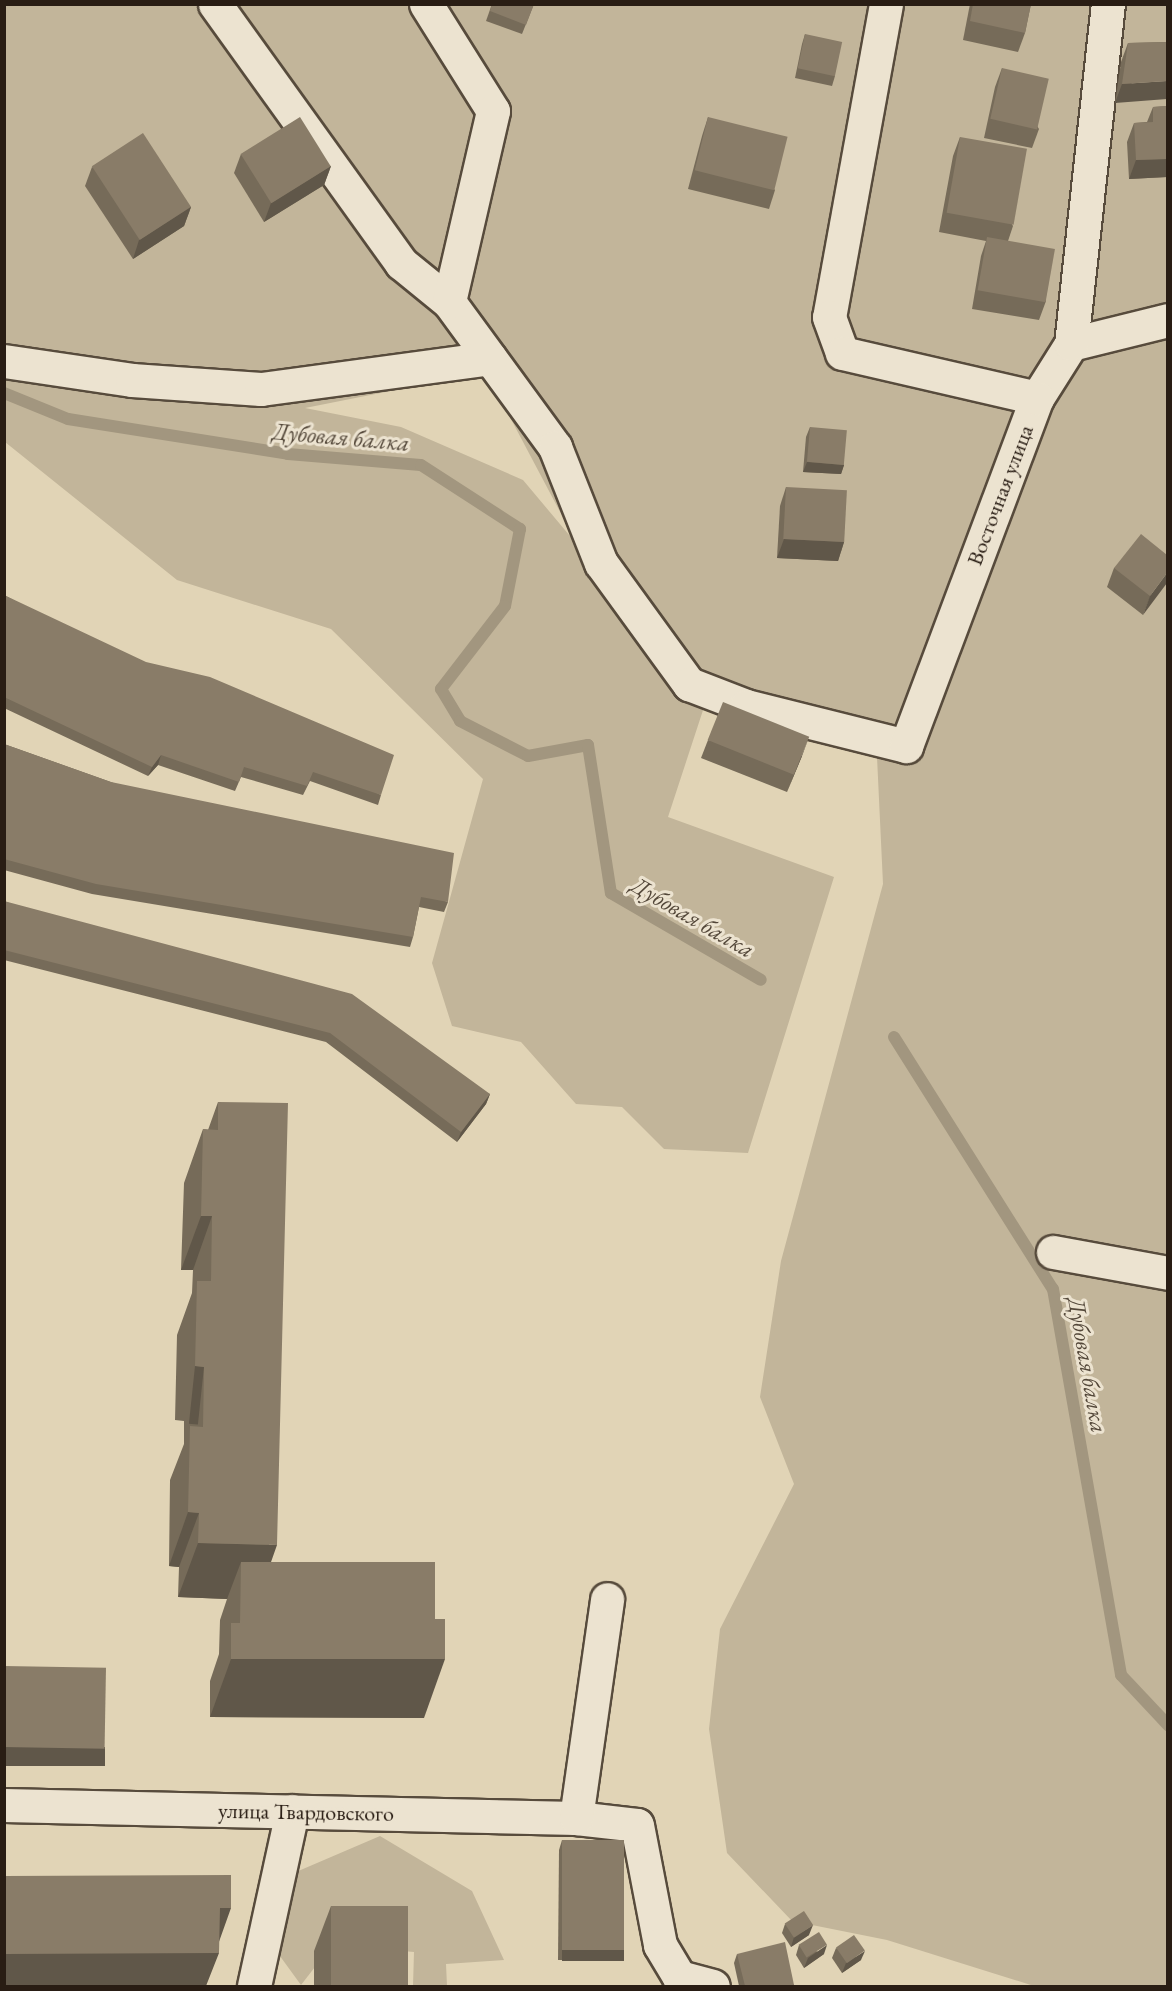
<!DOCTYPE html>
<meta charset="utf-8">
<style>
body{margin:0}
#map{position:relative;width:1172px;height:1991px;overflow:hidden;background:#e1d4b6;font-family:"EB Garamond",serif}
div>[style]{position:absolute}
.green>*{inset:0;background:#c2b59a}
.stream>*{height:12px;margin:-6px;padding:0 6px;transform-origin:6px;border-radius:6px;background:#a2967f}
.roads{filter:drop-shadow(2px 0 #574b3c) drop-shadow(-2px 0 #574b3c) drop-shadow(0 2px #574b3c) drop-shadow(0 -2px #574b3c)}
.minor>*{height:33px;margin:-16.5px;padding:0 16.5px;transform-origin:16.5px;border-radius:16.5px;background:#ece3d0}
.wall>*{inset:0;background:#766b59}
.shaded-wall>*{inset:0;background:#605749;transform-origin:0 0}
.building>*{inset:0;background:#897c68;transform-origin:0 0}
span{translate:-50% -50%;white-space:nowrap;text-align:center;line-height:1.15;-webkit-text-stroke:6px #ece3d0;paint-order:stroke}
.street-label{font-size:22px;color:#291d14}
.water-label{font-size:24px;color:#534739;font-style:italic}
.frame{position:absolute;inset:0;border:6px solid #291d14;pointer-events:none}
</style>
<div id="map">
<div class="green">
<i style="clip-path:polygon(evenodd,5px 5px,1167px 5px,1167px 1986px,1034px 1986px,887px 1940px,792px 1921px,727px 1853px,709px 1729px,720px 1629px,794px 1484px,760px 1397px,781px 1261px,883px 884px,877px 757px,707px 698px,668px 817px,834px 877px,748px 1153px,664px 1149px,622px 1107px,576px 1104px,521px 1042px,452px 1026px,432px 963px,483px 779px,331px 629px,177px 580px,5px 442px,5px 5px,486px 372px,576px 542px,575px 542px,523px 480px,401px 427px,305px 408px,486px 372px)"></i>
<i style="clip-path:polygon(380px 1836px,472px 1891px,504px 1960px,446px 1964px,447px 1986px,413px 1986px,414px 1952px,332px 1945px,301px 1985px,269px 1941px,275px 1881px)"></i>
</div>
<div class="stream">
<i style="left:4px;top:393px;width:69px;rotate:22.1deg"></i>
<i style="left:68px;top:419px;width:223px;rotate:9deg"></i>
<i style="left:288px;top:454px;width:133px;rotate:4.7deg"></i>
<i style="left:421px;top:465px;width:118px;rotate:32.9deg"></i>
<i style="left:520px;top:529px;width:78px;rotate:101deg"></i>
<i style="left:505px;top:606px;width:105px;rotate:127.6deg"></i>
<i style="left:441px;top:689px;width:37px;rotate:59deg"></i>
<i style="left:460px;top:721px;width:76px;rotate:27.2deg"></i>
<i style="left:528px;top:756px;width:61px;rotate:-10.4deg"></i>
<i style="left:588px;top:745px;width:150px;rotate:81.2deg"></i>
<i style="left:611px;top:893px;width:173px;rotate:30.1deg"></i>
<i style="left:894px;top:1037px;width:298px;rotate:57.8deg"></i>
<i style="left:1053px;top:1289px;width:392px;rotate:80deg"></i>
<i style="left:1121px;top:1675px;width:69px;rotate:46.8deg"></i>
</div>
<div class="roads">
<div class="minor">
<i style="left:215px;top:4px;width:319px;rotate:54.3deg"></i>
<i style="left:401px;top:263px;width:62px;rotate:39.1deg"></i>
<i style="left:449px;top:302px;width:180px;rotate:53.8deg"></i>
<i style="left:555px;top:447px;width:125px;rotate:68.4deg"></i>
<i style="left:601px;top:563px;width:150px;rotate:54deg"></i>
<i style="left:689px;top:684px;width:61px;rotate:21.1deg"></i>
<i style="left:746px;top:706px;width:165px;rotate:14deg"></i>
<i style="left:906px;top:746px;width:372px;rotate:-69.4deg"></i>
<i style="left:1037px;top:398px;width:64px;rotate:-57.8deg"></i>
<i style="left:1071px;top:344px;width:100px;rotate:-13.9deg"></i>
<i style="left:426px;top:4px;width:126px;rotate:57.9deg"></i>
<i style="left:493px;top:111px;width:196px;rotate:103deg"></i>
<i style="left:886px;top:4px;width:318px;rotate:100.3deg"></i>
<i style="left:829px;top:317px;width:38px;rotate:70deg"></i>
<i style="left:842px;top:353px;width:200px;rotate:13deg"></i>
<i style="left:1071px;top:344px;width:342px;rotate:-83.8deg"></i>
<i style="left:4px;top:361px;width:129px;rotate:8.4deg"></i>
<i style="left:132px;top:380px;width:129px;rotate:4deg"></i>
<i style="left:261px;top:389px;width:231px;rotate:-7.7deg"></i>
<i style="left:1053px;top:1252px;width:117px;rotate:10.3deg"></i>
<i style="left:4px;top:1805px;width:572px;rotate:1.3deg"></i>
<i style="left:576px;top:1818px;width:61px;rotate:6.5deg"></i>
<i style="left:637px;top:1825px;width:122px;rotate:79.1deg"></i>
<i style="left:660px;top:1945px;width:37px;rotate:59deg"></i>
<i style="left:679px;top:1977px;width:35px;rotate:15deg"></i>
<i style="left:576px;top:1818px;width:221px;rotate:-81.9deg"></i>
<i style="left:254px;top:1986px;width:179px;rotate:-77.7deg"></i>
</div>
</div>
<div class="wall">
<i style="clip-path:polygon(492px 4px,534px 4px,522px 34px,486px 21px)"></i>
<i style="clip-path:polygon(970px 4px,1031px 4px,1025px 33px,1018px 52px,963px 40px)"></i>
<i style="clip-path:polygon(805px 34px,835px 76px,832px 86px,795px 78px,802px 44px)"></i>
<i style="clip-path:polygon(1167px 42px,1115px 103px,1121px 62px,1128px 43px)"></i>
<i style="clip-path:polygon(1002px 68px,1039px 129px,1032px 148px,984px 138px,995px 87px)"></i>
<i style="clip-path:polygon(1167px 106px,1167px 177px,1129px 179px,1127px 142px,1134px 123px,1147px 122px,1153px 107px)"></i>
<i style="clip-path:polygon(708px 117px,775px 190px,769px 209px,688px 189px,702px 136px)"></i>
<i style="clip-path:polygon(960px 137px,1013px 226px,1008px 241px,1046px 301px,1039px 320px,972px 309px,981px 256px,986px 241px,939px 232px,953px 156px)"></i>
<i style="clip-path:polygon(241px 154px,331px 166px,324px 185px,264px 222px,234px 173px)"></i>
<i style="clip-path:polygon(92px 167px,191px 207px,184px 226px,133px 259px,85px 186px)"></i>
<i style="clip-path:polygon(810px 427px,844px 465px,841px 474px,803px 472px,806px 437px)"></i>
<i style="clip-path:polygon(786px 487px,844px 542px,838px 561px,777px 558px,780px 506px)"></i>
<i style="clip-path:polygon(1167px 555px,1143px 615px,1107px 587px,1114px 568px)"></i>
<i style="clip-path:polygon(4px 595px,381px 795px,378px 805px,310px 781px,303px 795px,241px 777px,235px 791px,158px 765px,148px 776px,4px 708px)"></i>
<i style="clip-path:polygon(708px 740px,802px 756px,787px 792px,701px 758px)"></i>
<i style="clip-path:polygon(4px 744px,448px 902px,444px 912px,419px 907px,413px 937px,410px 947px,92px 894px,4px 870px)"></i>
<i style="clip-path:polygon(4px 901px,490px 1094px,486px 1104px,457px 1142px,326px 1042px,4px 960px)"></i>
<i style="clip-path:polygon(218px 1102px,271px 1562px,424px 1718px,210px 1717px,210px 1681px,219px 1654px,220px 1620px,227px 1599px,178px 1597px,179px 1567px,169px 1566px,170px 1480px,184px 1444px,184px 1421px,175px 1420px,177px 1335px,192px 1293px,193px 1270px,181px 1270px,184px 1183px,203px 1129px,208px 1130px)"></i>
<i style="clip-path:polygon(562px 1840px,621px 1960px,558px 1960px,559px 1850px)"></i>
<i style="clip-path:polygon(331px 1906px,407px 1986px,314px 1986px,314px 1951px)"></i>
<i style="clip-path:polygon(785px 1924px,809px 1935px,791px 1947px,782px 1933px)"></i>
<i style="clip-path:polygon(799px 1945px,824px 1954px,804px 1968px,796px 1955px)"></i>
<i style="clip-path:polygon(836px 1948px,861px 1960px,842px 1973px,832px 1958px)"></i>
<i style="clip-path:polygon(737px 1954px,794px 1985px,794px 1986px,739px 1986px,734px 1963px)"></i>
</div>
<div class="shaded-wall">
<i style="clip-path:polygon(1167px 81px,1167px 99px,1115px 103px,1122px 84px)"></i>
<i style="clip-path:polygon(1167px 159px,1167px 177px,1129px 179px,1136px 160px)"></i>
<i style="clip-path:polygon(331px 166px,324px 185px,264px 222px,271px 203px)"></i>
<i style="clip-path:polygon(191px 207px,184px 226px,133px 259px,139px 240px)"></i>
<i style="clip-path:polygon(807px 462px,844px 465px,841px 474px,803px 472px)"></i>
<i style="clip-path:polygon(784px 539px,844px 542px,838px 561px,777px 558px)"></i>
<i style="clip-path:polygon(1167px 573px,1167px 583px,1143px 615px,1150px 596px)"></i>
<i style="clip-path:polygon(809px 737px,802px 756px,787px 792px,794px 774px)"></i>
<i style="clip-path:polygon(161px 755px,158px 765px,148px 776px,152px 767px)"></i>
<i style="clip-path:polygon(490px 1094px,486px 1104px,457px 1142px,461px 1132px)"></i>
<i style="clip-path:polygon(201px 1216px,212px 1216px,193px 1270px,181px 1270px)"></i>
<i style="left:195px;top:1366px;width:9px;height:58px;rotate:6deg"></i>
<i style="clip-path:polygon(188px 1512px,199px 1513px,179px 1567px,169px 1566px)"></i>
<i style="clip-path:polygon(198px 1543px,277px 1545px,258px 1599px,241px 1562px,227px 1599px,178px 1597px)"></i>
<i style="clip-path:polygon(231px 1659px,445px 1659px,424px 1718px,210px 1717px)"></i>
<i style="left:4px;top:1747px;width:101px;height:19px"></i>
<i style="clip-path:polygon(220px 1908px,231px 1908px,215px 1953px,219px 1953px,206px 1986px,4px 1986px,4px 1954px)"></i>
<i style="clip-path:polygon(813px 1925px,809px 1935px,791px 1947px,794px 1937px)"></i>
<i style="clip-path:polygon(827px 1945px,824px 1954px,804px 1968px,808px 1958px)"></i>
<i style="left:562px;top:1950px;width:62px;height:11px"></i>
<i style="clip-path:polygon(865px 1951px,861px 1960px,842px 1973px,846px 1963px)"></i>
</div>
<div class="building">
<i style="clip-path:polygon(492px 4px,534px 4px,526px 25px,490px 11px)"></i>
<i style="clip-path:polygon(973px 4px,1031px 4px,1025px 33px,970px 21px)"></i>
<i style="left:805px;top:34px;width:38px;height:35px;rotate:12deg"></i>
<i style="clip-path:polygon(1167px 42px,1167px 81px,1122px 84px,1128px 43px)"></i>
<i style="left:1002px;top:68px;width:48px;height:52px;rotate:13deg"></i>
<i style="clip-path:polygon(1167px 106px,1167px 159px,1136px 160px,1134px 123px,1153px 122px,1153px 107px)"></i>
<i style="left:300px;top:117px;width:58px;height:70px;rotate:58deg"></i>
<i style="left:708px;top:117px;width:82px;height:55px;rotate:14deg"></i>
<i style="left:143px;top:133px;width:88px;height:61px;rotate:57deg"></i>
<i style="left:960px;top:137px;width:68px;height:77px;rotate:10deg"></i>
<i style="left:987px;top:237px;width:69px;height:54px;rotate:10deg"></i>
<i style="left:810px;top:427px;width:37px;height:35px;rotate:5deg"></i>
<i style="left:786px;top:487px;width:61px;height:52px;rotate:3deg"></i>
<i style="clip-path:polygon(1141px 534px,1167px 555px,1167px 573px,1150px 596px,1114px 568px)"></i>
<i style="clip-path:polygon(4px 595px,146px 662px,210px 677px,394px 755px,381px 795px,313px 772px,307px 786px,244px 767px,239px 782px,161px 755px,152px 767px,4px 697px)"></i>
<i style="left:723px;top:702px;width:93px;height:41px;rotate:22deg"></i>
<i style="clip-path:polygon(4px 744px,111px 782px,454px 853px,448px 902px,421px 897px,413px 937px,96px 884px,4px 859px)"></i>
<i style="clip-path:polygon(4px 901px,352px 994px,490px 1094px,461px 1132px,330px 1033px,4px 950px)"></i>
<i style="clip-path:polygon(218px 1102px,288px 1103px,277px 1545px,198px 1543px,199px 1513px,188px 1512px,190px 1426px,203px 1427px,204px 1367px,195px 1366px,197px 1281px,211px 1281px,212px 1216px,201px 1216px,203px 1129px,218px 1130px)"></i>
<i style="clip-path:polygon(241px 1562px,435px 1562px,435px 1619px,445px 1619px,445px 1659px,231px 1659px,231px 1623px,240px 1623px)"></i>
<i style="left:4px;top:1666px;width:102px;height:81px;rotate:1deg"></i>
<i style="left:562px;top:1840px;width:62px;height:110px"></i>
<i style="clip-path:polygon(231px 1875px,231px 1908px,220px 1908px,219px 1953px,4px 1954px,4px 1876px)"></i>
<i style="left:331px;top:1906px;width:77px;height:80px"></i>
<i style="left:804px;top:1911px;width:17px;height:23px;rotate:57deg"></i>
<i style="left:819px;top:1932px;width:15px;height:24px;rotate:58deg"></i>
<i style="left:854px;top:1935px;width:19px;height:22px;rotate:55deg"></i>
<i style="clip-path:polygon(785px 1942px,794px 1985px,786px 1986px,745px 1986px,737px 1954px)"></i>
</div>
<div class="street-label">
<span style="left:1000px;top:495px;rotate:-69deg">Восточная улица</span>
<span style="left:306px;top:1812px;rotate:1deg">улица Твардовского</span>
</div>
<div class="water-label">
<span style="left:341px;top:437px;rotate:5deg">Дубовая балка</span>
<span style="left:693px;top:917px;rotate:30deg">Дубовая балка</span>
<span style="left:1088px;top:1365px;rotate:80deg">Дубовая балка</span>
</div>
<div class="frame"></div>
</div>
